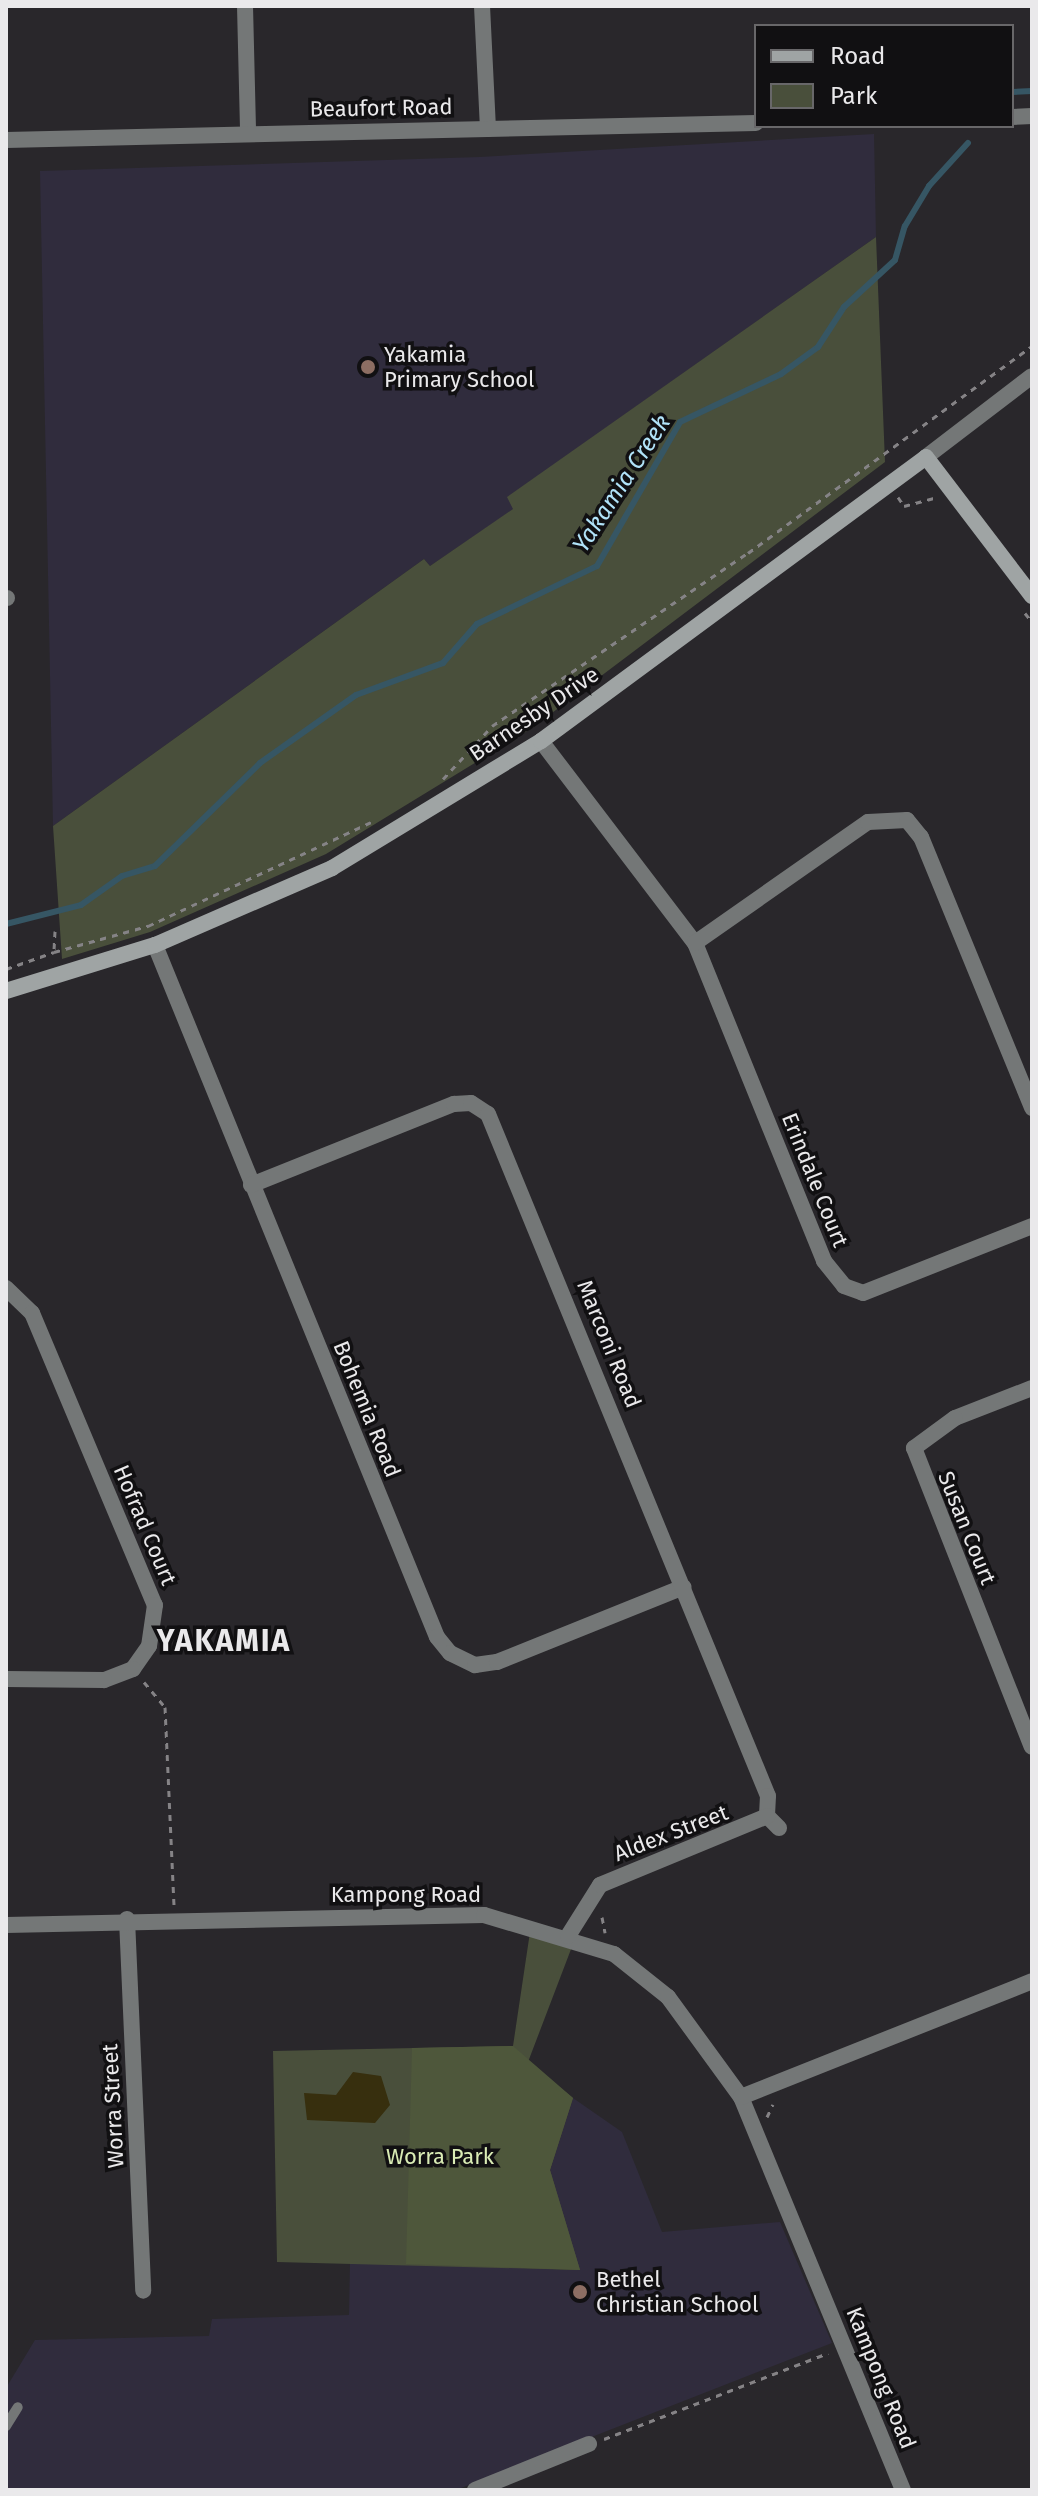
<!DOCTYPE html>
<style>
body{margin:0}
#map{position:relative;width:1038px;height:2496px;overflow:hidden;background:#29272b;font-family:"Fira Sans",sans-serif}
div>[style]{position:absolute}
.education>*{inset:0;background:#302c3d}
.green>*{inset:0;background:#494f3b}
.forest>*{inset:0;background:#4e573b}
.sand>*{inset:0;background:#372f0e}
.stream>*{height:6px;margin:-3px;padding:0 3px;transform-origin:3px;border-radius:3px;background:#365664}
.path>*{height:3px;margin-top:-1.5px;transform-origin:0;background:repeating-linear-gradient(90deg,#858386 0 6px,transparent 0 12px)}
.lane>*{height:10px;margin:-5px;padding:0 5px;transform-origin:5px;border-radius:5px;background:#747777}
.street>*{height:16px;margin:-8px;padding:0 8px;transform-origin:8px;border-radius:8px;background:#747777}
.secondary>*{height:16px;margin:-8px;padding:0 8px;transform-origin:8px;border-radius:8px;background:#9fa4a4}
.dots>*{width:22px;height:22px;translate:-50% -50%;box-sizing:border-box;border:4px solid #111012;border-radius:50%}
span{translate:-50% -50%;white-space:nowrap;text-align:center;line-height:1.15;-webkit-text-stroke:7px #111012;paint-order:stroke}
.street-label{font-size:22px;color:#eae9eb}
.poi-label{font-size:22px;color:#eae9eb}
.left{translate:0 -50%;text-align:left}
.park-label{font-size:22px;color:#daecb5}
.water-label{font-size:24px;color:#b1e3f9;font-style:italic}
.district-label{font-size:30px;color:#eae9eb;font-weight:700;letter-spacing:2px}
.frame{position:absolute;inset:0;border:8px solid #eae9eb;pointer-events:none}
.legend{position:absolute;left:754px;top:24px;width:260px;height:104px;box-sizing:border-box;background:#111012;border:2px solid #686769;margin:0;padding:10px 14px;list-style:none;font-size:24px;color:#eae9eb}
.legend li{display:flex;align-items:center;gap:16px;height:40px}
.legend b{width:40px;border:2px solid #686769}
</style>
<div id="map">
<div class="education">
<i style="clip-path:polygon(874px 134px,876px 237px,508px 497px,514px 509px,430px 566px,424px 559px,53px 826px,40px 171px,480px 157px)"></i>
<i style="clip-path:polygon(573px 2098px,622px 2132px,662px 2232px,780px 2222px,832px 2343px,456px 2490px,6px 2490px,6px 2388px,35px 2340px,209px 2336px,212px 2319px,349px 2315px,350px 2262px,579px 2270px,550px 2170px)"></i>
</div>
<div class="green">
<i style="clip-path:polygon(876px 237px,885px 462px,532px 728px,326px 854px,150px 932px,62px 959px,53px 826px,424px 559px,430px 566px,513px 509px,507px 497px)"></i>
<i style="clip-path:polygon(530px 1932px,573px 1944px,528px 2062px,573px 2098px,550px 2170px,580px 2270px,277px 2262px,273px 2051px,513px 2046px)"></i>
</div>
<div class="forest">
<i style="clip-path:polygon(513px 2046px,573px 2098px,550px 2170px,580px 2270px,406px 2264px,412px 2048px)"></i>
</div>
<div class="sand">
<i style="clip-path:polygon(353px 2072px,381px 2076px,390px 2105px,375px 2123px,307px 2120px,304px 2093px,336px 2095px)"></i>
</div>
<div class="stream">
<i style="left:1012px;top:92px;width:20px;rotate:-3deg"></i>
<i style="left:6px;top:924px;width:77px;rotate:-14.2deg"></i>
<i style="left:81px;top:905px;width:50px;rotate:-35.3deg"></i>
<i style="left:122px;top:876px;width:34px;rotate:-17deg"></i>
<i style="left:155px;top:866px;width:147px;rotate:-44.4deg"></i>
<i style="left:260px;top:763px;width:118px;rotate:-35.3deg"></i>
<i style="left:356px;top:695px;width:93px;rotate:-20.2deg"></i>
<i style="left:443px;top:663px;width:52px;rotate:-48.9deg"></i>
<i style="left:477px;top:624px;width:133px;rotate:-25.8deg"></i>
<i style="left:597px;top:566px;width:166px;rotate:-60deg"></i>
<i style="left:680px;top:422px;width:112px;rotate:-25.4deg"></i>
<i style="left:781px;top:374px;width:46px;rotate:-36.1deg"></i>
<i style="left:818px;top:347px;width:48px;rotate:-57deg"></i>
<i style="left:844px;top:307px;width:69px;rotate:-42.7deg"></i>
<i style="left:895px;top:260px;width:35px;rotate:-74deg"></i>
<i style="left:905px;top:226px;width:47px;rotate:-59deg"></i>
<i style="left:929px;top:186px;width:58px;rotate:-47.8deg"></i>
</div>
<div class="path">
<i style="left:898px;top:497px;width:11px;rotate:56deg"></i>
<i style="left:904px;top:506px;width:31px;rotate:-15deg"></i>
<i style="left:1025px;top:613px;width:11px;rotate:52deg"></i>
<i style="left:443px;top:779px;width:72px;rotate:-47.2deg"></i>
<i style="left:492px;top:726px;width:309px;rotate:-34.1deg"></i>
<i style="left:748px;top:553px;width:351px;rotate:-36.1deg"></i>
<i style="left:55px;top:931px;width:21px;rotate:93deg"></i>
<i style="left:54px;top:952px;width:98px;rotate:-15.5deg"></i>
<i style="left:148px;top:926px;width:246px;rotate:-25deg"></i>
<i style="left:6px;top:969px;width:51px;rotate:-19.5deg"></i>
<i style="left:144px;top:1682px;width:33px;rotate:50deg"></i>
<i style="left:165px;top:1707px;width:200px;rotate:87.4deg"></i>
<i style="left:602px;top:1917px;width:16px;rotate:79deg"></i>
<i style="left:767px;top:2117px;width:14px;rotate:-65deg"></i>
<i style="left:604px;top:2439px;width:240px;rotate:-21deg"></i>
</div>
<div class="lane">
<i style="left:6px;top:2426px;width:22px;rotate:-58deg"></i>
</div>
<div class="street">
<i style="left:245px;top:6px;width:126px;rotate:88.6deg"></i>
<i style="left:482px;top:6px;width:123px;rotate:87.2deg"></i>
<i style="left:1012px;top:117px;width:20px;rotate:-3deg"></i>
<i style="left:6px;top:140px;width:750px;rotate:-1.3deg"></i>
<i style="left:926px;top:457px;width:133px;rotate:-37.4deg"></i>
<i style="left:6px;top:598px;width:1px"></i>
<i style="left:541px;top:741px;width:254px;rotate:52.7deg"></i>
<i style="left:695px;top:943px;width:343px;rotate:67.9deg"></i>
<i style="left:824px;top:1261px;width:32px;rotate:51deg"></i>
<i style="left:844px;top:1286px;width:20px;rotate:20deg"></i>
<i style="left:863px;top:1293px;width:182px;rotate:-21.6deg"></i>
<i style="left:695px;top:943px;width:211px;rotate:-35deg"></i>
<i style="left:868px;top:822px;width:39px;rotate:-3deg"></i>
<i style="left:907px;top:820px;width:22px;rotate:51deg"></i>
<i style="left:921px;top:837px;width:293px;rotate:67.7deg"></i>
<i style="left:155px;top:945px;width:747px;rotate:67.83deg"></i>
<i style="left:437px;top:1637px;width:21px;rotate:51deg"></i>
<i style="left:450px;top:1653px;width:28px;rotate:26deg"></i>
<i style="left:475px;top:1665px;width:22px;rotate:-8deg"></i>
<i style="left:497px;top:1662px;width:201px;rotate:-21.9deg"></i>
<i style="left:251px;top:1185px;width:219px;rotate:-21.8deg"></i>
<i style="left:454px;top:1104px;width:17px;rotate:-3deg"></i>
<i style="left:471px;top:1103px;width:20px;rotate:33deg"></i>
<i style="left:488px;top:1114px;width:737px;rotate:67.68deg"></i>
<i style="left:768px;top:1796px;width:20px;rotate:93deg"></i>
<i style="left:767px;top:1816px;width:17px;rotate:45deg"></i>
<i style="left:6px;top:1288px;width:36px;rotate:44deg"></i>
<i style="left:32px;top:1313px;width:317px;rotate:67.2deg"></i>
<i style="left:155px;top:1605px;width:41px;rotate:98.3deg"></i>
<i style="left:149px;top:1646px;width:28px;rotate:125deg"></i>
<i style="left:133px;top:1669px;width:31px;rotate:159deg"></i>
<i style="left:104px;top:1680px;width:98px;rotate:-179.4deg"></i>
<i style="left:1032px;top:1388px;width:83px;rotate:158.7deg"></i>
<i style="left:955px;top:1418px;width:51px;rotate:143.8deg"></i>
<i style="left:914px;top:1448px;width:321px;rotate:68.5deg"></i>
<i style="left:127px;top:1919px;width:372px;rotate:87.5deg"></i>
<i style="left:6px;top:1925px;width:478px;rotate:-1.2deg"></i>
<i style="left:484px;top:1915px;width:136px;rotate:16.7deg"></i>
<i style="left:614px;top:1954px;width:69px;rotate:38.5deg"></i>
<i style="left:668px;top:1997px;width:124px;rotate:53.9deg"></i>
<i style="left:741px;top:2097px;width:425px;rotate:67.6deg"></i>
<i style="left:568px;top:1936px;width:60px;rotate:-57.9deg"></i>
<i style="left:600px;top:1885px;width:181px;rotate:-22.4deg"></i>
<i style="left:741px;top:2097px;width:313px;rotate:-21.7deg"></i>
<i style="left:475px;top:2490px;width:123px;rotate:-22deg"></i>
</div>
<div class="secondary">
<i style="left:6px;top:991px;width:156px;rotate:-17.2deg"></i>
<i style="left:155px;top:945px;width:193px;rotate:-23.5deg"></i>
<i style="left:332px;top:868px;width:245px;rotate:-31.3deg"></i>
<i style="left:541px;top:741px;width:478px;rotate:-36.4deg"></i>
<i style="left:926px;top:457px;width:175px;rotate:52.7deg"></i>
</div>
<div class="dots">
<i style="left:368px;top:367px;background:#8d6e63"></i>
<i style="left:580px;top:2292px;background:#8d6e63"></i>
</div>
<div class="street-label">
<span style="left:381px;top:108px;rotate:-1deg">Beaufort Road</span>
<span style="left:534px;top:714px;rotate:-34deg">Barnesby Drive</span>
<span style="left:815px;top:1180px;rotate:68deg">Erindale Court</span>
<span style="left:609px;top:1344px;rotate:68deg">Marconi Road</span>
<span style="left:367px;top:1409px;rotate:68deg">Bohemia Road</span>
<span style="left:145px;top:1525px;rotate:67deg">Hofrad Court</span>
<span style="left:967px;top:1528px;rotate:68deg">Susan Court</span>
<span style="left:671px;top:1833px;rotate:-21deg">Aldex Street</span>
<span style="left:406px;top:1895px">Kampong Road</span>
<span style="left:113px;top:2106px;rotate:-93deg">Worra Street</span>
<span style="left:881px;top:2378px;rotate:68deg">Kampong Road</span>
</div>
<div class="poi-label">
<span class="left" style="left:384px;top:367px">Yakamia<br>Primary School</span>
<span class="left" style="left:596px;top:2292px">Bethel<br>Christian School</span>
</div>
<div class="park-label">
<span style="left:440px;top:2157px">Worra Park</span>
</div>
<div class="water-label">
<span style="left:622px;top:484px;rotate:-57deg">Yakamia Creek</span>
</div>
<div class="district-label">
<span style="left:224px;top:1641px">YAKAMIA</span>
</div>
<div class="frame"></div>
<ul class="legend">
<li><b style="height:10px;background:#9fa4a4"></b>Road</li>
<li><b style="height:22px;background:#494f3b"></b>Park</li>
</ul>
</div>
